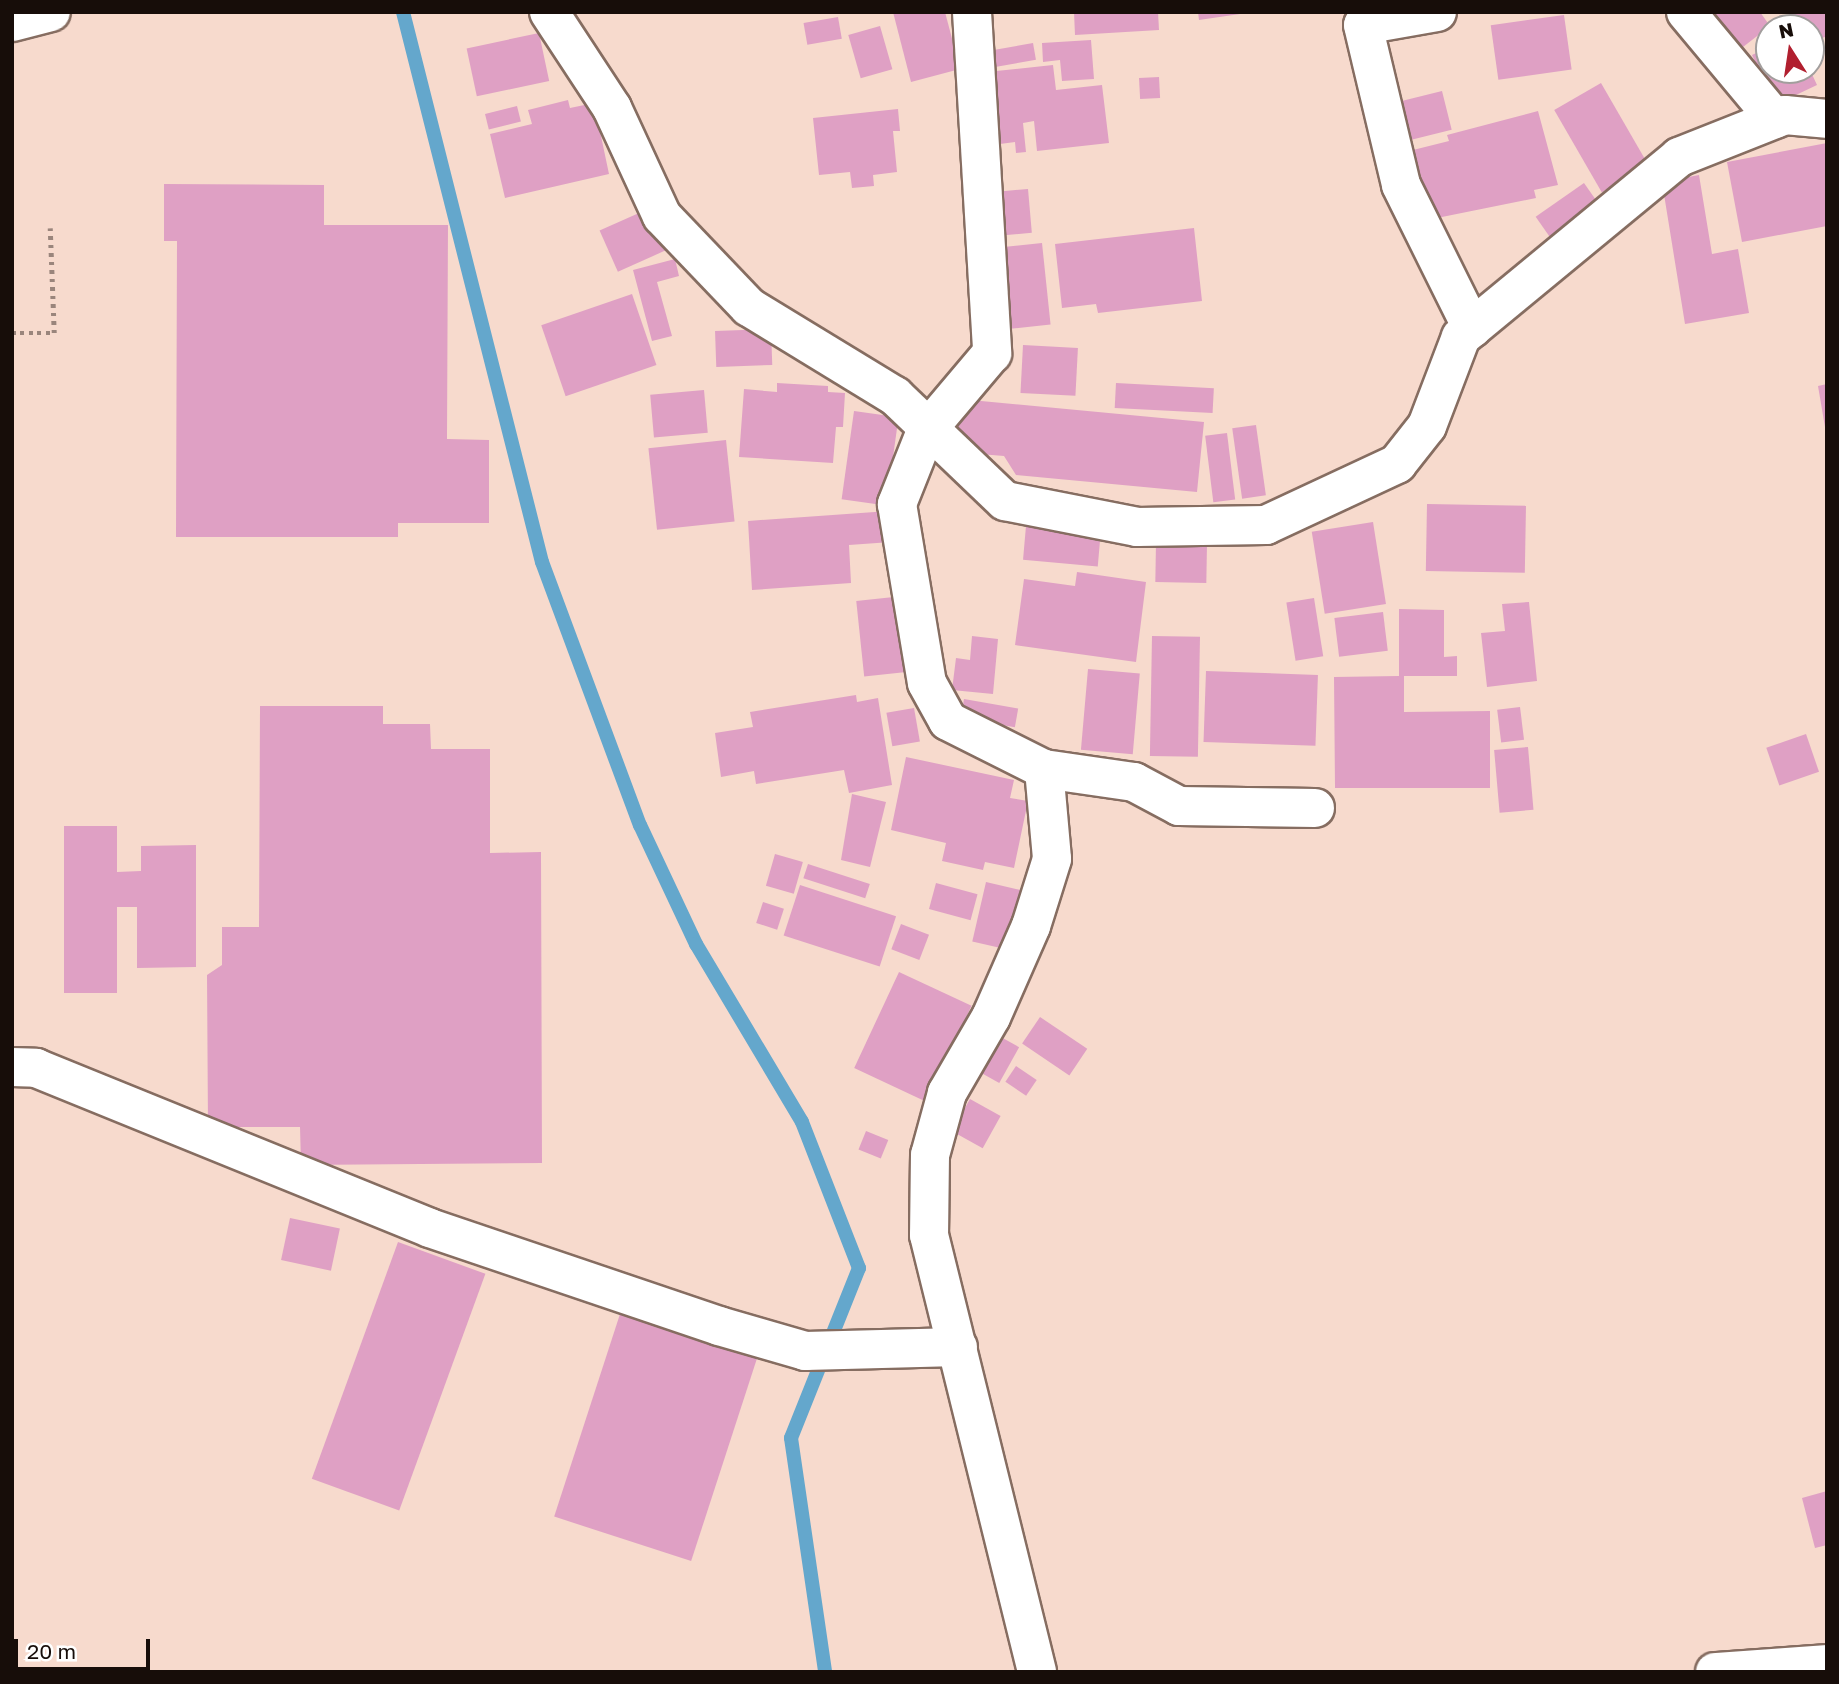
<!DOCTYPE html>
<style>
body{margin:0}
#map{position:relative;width:1839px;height:1684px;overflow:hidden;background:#f7dacd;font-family:"Golos Text",sans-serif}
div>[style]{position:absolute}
.stream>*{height:14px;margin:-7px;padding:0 7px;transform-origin:7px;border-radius:7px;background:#64a7cc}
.building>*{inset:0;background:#dfa0c4;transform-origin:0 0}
.path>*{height:4.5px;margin-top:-2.25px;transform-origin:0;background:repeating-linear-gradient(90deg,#9a857c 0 3.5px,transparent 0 8.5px)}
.roads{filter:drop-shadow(2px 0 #866d61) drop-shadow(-2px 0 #866d61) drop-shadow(0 2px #866d61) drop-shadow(0 -2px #866d61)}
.minor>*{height:38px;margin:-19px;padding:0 19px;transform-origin:19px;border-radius:19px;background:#fff}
.secondary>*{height:38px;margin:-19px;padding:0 19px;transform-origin:19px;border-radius:19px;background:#fff}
span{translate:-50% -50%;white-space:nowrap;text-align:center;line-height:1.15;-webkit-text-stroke:5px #fff;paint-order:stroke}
.frame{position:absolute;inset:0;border:14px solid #170d09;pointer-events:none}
.north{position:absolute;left:1755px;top:14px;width:70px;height:70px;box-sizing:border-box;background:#fff;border:2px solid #a29e9d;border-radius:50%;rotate:348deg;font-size:19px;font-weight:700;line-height:28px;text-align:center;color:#170d09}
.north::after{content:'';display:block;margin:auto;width:24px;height:32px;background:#b11f2f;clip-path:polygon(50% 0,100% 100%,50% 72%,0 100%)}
.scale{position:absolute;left:14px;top:1639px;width:136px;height:32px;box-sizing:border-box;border:4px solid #170d09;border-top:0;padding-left:9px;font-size:21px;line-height:24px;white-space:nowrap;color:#170d09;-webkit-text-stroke:5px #fff;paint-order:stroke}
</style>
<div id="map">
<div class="stream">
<i style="left:403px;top:12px;width:567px;rotate:75.82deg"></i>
<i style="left:542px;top:562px;width:281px;rotate:69.6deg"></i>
<i style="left:640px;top:825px;width:132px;rotate:64.8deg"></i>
<i style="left:696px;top:944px;width:207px;rotate:59.2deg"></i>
<i style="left:802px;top:1122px;width:157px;rotate:68.7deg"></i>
<i style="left:859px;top:1268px;width:183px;rotate:111.8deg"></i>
<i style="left:791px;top:1438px;width:236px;rotate:81.7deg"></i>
</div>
<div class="building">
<i style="clip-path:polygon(893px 12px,945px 12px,960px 69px,911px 82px)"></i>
<i style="clip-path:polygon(1074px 12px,1158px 12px,1159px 30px,1075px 35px)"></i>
<i style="clip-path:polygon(1198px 12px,1240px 12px,1240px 14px,1199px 20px)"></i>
<i style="clip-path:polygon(1701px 12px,1760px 12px,1770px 26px,1734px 54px)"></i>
<i style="clip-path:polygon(1788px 12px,1827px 12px,1827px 36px,1811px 43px,1811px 28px,1795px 28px)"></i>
<i style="left:1564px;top:15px;width:55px;height:74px;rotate:82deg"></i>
<i style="left:838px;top:17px;width:22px;height:35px;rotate:80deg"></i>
<i style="left:880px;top:26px;width:45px;height:33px;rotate:74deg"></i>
<i style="left:539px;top:33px;width:49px;height:74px;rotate:78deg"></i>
<i style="clip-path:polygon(1091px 40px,1094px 79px,1062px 81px,1060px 60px,1043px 62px,1042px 43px)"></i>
<i style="left:1033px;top:43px;width:17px;height:53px;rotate:80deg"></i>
<i style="clip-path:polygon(1769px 47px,1769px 70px,1810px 70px,1817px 85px,1775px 105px,1752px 55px)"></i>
<i style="clip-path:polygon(1053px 65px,1056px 90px,1102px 85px,1109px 143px,1037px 151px,1034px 121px,1023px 123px,1026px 152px,1016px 153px,1015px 142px,985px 146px,977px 73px)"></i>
<i style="left:1159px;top:77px;width:21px;height:20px;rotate:87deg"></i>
<i style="left:1601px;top:83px;width:95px;height:54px;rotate:60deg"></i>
<i style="left:1442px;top:91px;width:40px;height:55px;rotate:76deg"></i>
<i style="clip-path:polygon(568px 100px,570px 108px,594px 103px,609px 174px,505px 198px,490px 134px,532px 124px,528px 110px)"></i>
<i style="left:517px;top:106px;width:16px;height:33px;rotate:76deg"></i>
<i style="clip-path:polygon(898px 109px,900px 131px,893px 131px,897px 172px,873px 175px,874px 186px,852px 188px,850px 172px,819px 175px,813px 118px)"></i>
<i style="clip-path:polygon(1538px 111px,1558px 185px,1534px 190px,1536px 198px,1432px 219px,1413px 150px,1449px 141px,1447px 135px)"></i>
<i style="clip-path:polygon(1827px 143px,1827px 226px,1742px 242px,1727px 162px)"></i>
<i style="clip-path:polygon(1699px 175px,1712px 254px,1738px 249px,1749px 313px,1685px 324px,1662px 182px)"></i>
<i style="left:1584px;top:183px;width:29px;height:59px;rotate:55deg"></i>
<i style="clip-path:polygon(164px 184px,324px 185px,324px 225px,448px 225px,447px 439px,489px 440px,489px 523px,398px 523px,398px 537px,176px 537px,177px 241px,164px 241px)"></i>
<i style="left:1028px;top:189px;width:44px;height:36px;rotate:85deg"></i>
<i style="left:648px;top:209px;width:45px;height:53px;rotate:66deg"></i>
<i style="clip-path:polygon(1194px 228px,1202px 301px,1098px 313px,1096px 304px,1062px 308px,1055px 244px)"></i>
<i style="left:1042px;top:243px;width:82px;height:48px;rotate:84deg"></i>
<i style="clip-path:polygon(675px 259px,679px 276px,657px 282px,672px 336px,652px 341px,633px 270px)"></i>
<i style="left:632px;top:294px;width:75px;height:96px;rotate:71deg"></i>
<i style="left:771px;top:329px;width:36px;height:56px;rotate:88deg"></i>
<i style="left:1023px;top:345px;width:55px;height:48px;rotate:3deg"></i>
<i style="clip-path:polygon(777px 383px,828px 386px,828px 392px,845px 393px,843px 427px,836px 427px,833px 463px,739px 457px,744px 389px,777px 392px)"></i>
<i style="left:1116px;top:383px;width:98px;height:25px;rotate:3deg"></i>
<i style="clip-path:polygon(1827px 384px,1827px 427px,1825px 427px,1818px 386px)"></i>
<i style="left:704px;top:390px;width:43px;height:54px;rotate:85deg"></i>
<i style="clip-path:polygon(960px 399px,1204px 422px,1197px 492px,1016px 475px,1004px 456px,955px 452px)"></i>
<i style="left:854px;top:411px;width:45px;height:89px;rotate:8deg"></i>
<i style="left:1256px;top:425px;width:71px;height:24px;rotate:82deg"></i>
<i style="left:1227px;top:433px;width:67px;height:22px;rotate:83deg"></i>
<i style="left:726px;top:440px;width:82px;height:78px;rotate:84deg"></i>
<i style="left:1427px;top:504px;width:99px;height:67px;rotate:1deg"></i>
<i style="clip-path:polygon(889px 511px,891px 542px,849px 545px,851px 583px,752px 590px,748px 521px)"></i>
<i style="left:1373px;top:522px;width:83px;height:62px;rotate:81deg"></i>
<i style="left:1026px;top:526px;width:75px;height:34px;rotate:5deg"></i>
<i style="left:1156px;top:543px;width:51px;height:39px;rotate:1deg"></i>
<i style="clip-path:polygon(1077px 572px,1146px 582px,1136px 662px,1015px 645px,1024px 579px,1075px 586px)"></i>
<i style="left:903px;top:596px;width:76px;height:47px;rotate:84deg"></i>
<i style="left:1314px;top:598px;width:59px;height:28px;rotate:81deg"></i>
<i style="clip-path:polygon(1529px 602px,1537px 681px,1487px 687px,1481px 633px,1505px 631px,1502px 604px)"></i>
<i style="clip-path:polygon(1399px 609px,1444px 610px,1444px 657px,1457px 656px,1457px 676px,1404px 676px,1404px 712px,1490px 711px,1490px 788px,1335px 788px,1334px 677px,1399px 676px)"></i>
<i style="left:1383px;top:612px;width:39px;height:49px;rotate:83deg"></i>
<i style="clip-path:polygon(972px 636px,998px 639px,993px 694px,952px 690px,956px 658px,970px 660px)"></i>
<i style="left:1152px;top:636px;width:48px;height:120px;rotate:1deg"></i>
<i style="left:1088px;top:669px;width:52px;height:81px;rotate:5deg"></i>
<i style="left:1206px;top:671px;width:112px;height:71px;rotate:2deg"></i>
<i style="clip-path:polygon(856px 695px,857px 702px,878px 698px,892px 785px,849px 793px,844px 770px,756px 784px,754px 771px,721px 777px,715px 733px,753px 727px,750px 712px)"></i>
<i style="left:964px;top:699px;width:55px;height:19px;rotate:10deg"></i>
<i style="clip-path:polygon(260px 706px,383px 706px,383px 724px,430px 724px,431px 749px,490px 749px,490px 853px,541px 852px,542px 1163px,301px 1165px,300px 1127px,208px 1127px,207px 975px,222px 965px,222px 927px,259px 927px)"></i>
<i style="left:1520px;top:707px;width:33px;height:23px;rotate:83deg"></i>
<i style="left:914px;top:708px;width:34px;height:28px;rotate:80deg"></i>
<i style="left:1806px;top:734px;width:40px;height:42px;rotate:71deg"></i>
<i style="left:1528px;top:747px;width:63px;height:34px;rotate:85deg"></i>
<i style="clip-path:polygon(906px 757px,1014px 780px,1010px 798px,1028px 801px,1014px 868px,985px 862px,983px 870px,942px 861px,946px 843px,891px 830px)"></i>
<i style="clip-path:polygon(852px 794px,886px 802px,870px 867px,841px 860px)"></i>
<i style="clip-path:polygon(64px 826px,117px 826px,117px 872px,141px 871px,141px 846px,196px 845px,196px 967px,137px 968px,137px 907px,117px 907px,117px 993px,64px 993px)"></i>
<i style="left:775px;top:854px;width:29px;height:33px;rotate:16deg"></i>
<i style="left:808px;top:864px;width:65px;height:15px;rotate:18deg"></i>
<i style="left:986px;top:882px;width:37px;height:61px;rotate:13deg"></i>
<i style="left:936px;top:883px;width:43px;height:27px;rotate:15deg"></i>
<i style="left:800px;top:885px;width:101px;height:53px;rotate:18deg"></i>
<i style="left:763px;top:902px;width:22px;height:22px;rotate:18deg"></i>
<i style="left:901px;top:924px;width:30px;height:27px;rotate:21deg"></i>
<i style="left:899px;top:972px;width:80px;height:106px;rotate:25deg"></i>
<i style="left:1040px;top:1017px;width:57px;height:32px;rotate:34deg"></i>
<i style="left:999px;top:1036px;width:23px;height:41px;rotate:29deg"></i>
<i style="left:1016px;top:1066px;width:25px;height:19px;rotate:34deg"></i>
<i style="left:970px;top:1099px;width:35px;height:37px;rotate:29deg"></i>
<i style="left:866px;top:1131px;width:24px;height:20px;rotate:22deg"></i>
<i style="left:290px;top:1218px;width:51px;height:43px;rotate:12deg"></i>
<i style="left:398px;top:1242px;width:93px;height:252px;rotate:20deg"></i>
<i style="left:620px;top:1314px;width:144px;height:213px;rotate:18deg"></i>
<i style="clip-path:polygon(1827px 1491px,1827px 1545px,1815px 1548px,1802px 1498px)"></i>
</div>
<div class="path">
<i style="left:12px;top:333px;width:42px"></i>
<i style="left:54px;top:333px;width:105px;rotate:-92.2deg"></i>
</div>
<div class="roads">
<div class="minor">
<i style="left:549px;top:12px;width:115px;rotate:56.7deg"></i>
<i style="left:612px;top:108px;width:119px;rotate:65.2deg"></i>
<i style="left:662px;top:216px;width:126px;rotate:46.3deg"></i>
<i style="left:749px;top:307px;width:171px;rotate:31.4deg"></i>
<i style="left:895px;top:396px;width:152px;rotate:43.7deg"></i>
<i style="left:1005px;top:501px;width:135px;rotate:11.1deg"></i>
<i style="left:1137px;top:527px;width:129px;rotate:-0.9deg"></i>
<i style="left:1266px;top:525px;width:145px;rotate:-25deg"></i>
<i style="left:1397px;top:464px;width:48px;rotate:-51.7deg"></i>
<i style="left:1427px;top:426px;width:95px;rotate:-69.1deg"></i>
<i style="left:1461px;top:337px;width:283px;rotate:-39.5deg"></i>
<i style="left:1679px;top:157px;width:114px;rotate:-21.6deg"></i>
<i style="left:1785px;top:115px;width:42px;rotate:5.4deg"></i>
<i style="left:972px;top:12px;width:342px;rotate:86.6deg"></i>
<i style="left:992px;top:353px;width:102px;rotate:130.2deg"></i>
<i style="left:926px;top:431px;width:79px;rotate:111.7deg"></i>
<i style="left:897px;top:504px;width:181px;rotate:80.5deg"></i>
<i style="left:927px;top:683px;width:43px;rotate:61.1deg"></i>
<i style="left:948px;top:721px;width:107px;rotate:26.6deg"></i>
<i style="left:1044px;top:769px;width:90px;rotate:84.9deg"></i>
<i style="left:1052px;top:859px;width:70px;rotate:107.4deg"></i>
<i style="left:1031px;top:926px;width:99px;rotate:113.7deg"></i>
<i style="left:991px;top:1017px;width:88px;rotate:120.1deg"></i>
<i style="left:947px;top:1093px;width:64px;rotate:105.3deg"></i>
<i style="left:930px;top:1155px;width:80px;rotate:90.7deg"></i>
<i style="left:929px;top:1235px;width:450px;rotate:76.1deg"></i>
<i style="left:1437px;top:12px;width:75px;rotate:170deg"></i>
<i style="left:1363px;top:25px;width:164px;rotate:76.6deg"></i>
<i style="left:1401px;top:185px;width:160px;rotate:63.6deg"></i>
<i style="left:1686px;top:12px;width:139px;rotate:50.2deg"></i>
<i style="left:1044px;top:769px;width:91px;rotate:8.2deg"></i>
<i style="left:1134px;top:782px;width:51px;rotate:28.1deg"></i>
<i style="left:1179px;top:806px;width:136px;rotate:0.8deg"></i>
<i style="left:12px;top:1067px;width:24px;rotate:2deg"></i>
<i style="left:36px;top:1068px;width:425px;rotate:22.1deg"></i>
<i style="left:430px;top:1228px;width:305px;rotate:18.7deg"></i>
<i style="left:719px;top:1326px;width:90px;rotate:16.2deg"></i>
<i style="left:805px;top:1351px;width:153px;rotate:-1.5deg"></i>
<i style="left:1715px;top:1672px;width:112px;rotate:-4.1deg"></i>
</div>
<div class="secondary">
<i style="left:12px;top:22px;width:40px;rotate:-14.4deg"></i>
</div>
</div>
<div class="frame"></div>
<div class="north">N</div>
<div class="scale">20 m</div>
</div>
